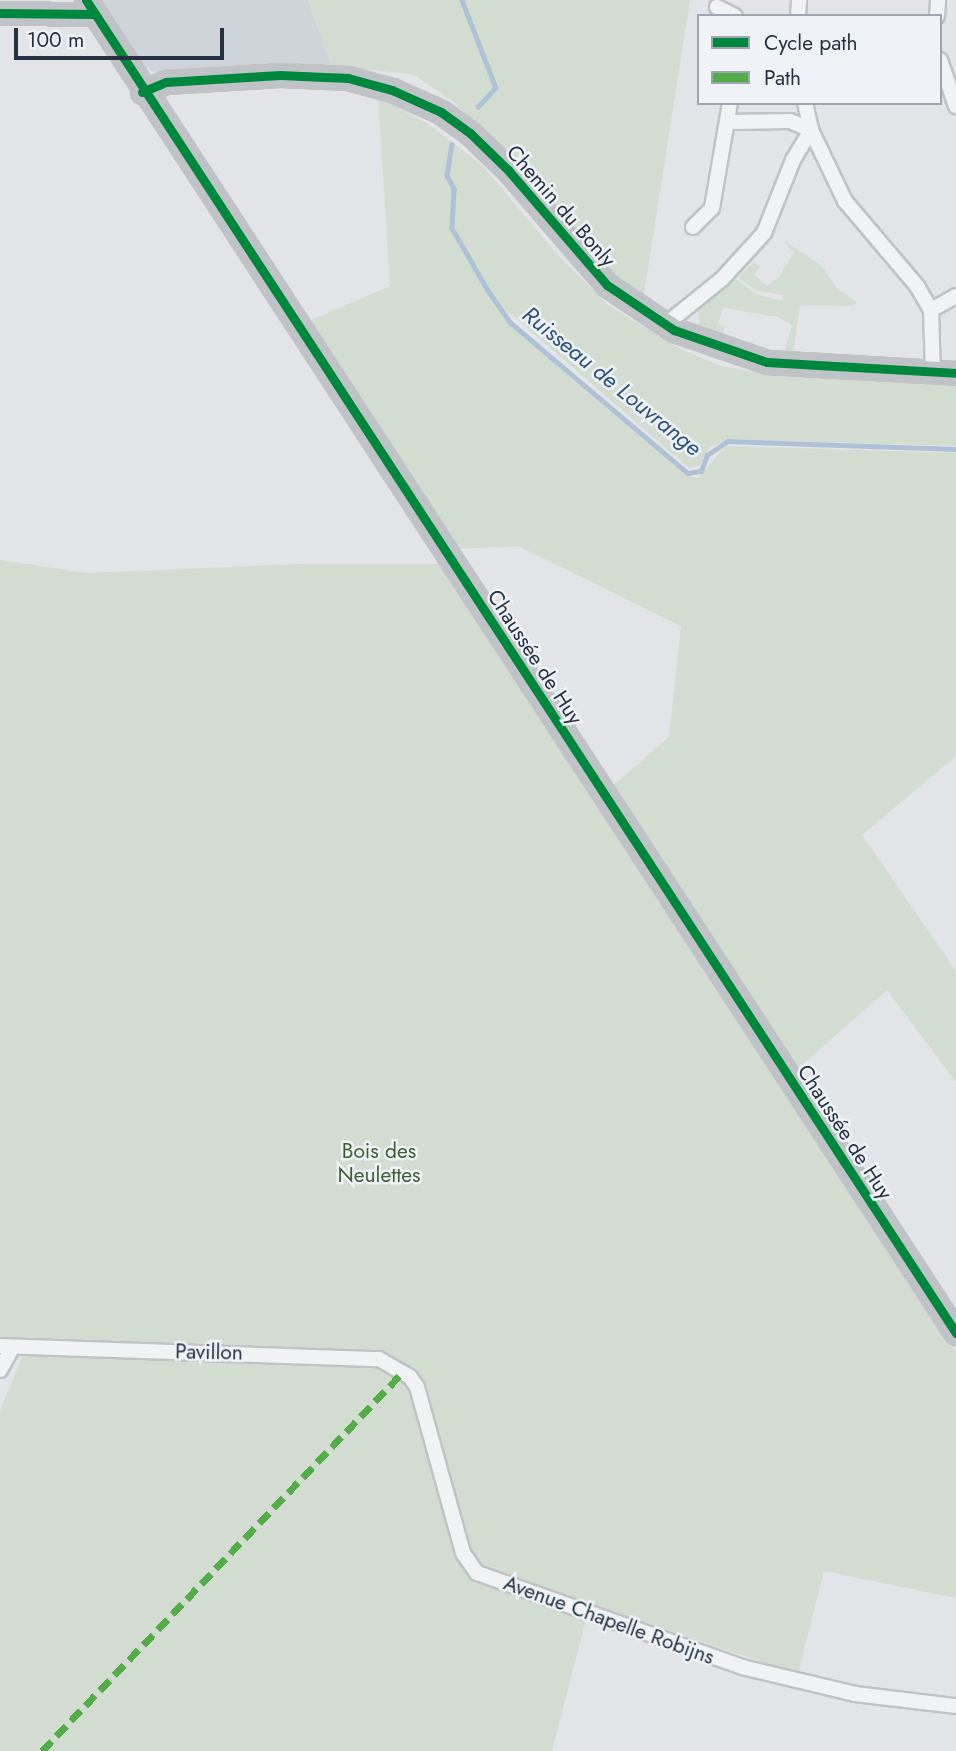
<!DOCTYPE html>
<meta charset="utf-8">
<style>
body{margin:0}
#map{position:relative;width:956px;height:1751px;overflow:hidden;background:#e2e4e7;font-family:Jost,sans-serif}
div>[style]{position:absolute}
.built>*{inset:0;background:#cfd4db}
.green>*{inset:0;background:#d3dcd1}
.stream>*{height:4.5px;margin:-2.25px;padding:0 2.25px;transform-origin:2.25px;border-radius:2.25px;background:#adc2d6}
.roads{filter:drop-shadow(2px 0 #c0c2c5) drop-shadow(-2px 0 #c0c2c5) drop-shadow(0 2px #c0c2c5) drop-shadow(0 -2px #c0c2c5)}
.street>*{height:14px;margin:-7px;padding:0 7px;transform-origin:7px;border-radius:7px;background:#f1f2f4}
.secondary>*{height:21px;margin:-10.5px;padding:0 10.5px;transform-origin:10.5px;border-radius:10.5px;background:#bfc2c7}
.quiet>*{height:7px;margin-top:-3.5px;transform-origin:0;background:repeating-linear-gradient(90deg,#53ac47 0 14px,transparent 0 21px)}
.cycleway>*{height:9px;margin:-4.5px;padding:0 4.5px;transform-origin:4.5px;border-radius:4.5px;background:#00873e}
span{translate:-50% -50%;white-space:nowrap;text-align:center;line-height:1.15;-webkit-text-stroke:5px #eff3f7;paint-order:stroke}
.street-label{font-size:21px;color:#263243}
.park-label{font-size:21px;color:#3d6032}
.water-label{font-size:23px;color:#2c537c;font-style:italic}
.legend{position:absolute;left:697px;top:14px;width:245px;height:91px;box-sizing:border-box;background:#eff3f7;border:2px solid #9fa6af;margin:0;padding:9px 12px;list-style:none;font-size:21px;color:#263243}
.legend li{display:flex;align-items:center;gap:14px;height:35px}
.legend b{width:35px;border:2px solid #9fa6af}
.scale{position:absolute;left:14px;top:28px;width:210px;height:32px;box-sizing:border-box;border:4px solid #263243;border-top:0;padding-left:9px;font-size:21px;line-height:24px;white-space:nowrap;color:#263243;-webkit-text-stroke:5px #eff3f7;paint-order:stroke}
</style>
<div id="map">
<div class="built">
<i style="clip-path:polygon(102px 0,308px 0,331px 65px,152px 72px,139px 61px)"></i>
</div>
<div class="green">
<i style="clip-path:polygon(308px 0,690px 0,643px 300px,610px 273px,520px 166px,451px 100px,414px 75px,331px 65px)"></i>
<i style="clip-path:polygon(378px 97px,428px 124px,482px 165px,557px 254px,609px 306px,679px 348px,718px 365px,762px 374px,956px 383px,956px 446px,732px 439px,709px 447px,700px 465px,689px 468px,510px 313px,506px 317px,688px 476px,698px 478px,726px 446px,956px 453px,956px 756px,862px 835px,956px 971px,956px 1082px,887px 990px,794px 1072px,610px 788px,669px 737px,681px 626px,518px 546px,454px 549px,307px 322px,390px 286px)"></i>
<i style="clip-path:polygon(782px 239px,822px 266px,837px 289px,857px 302px,854px 306px,800px 305px,793px 354px,784px 353px,792px 325px,778px 317px,723px 308px,718px 325px,725px 327px,722px 337px,699px 325px,698px 311px,736px 279px,755px 294px,783px 301px,782px 295px,755px 290px,739px 277px,754px 262px,760px 267px,754px 275px,767px 286px,779px 277px,794px 253px)"></i>
<i style="clip-path:polygon(0 560px,87px 573px,304px 564px,441px 564px,956px 1352px,956px 1598px,824px 1571px,798px 1674px,484px 1568px,453px 1541px,468px 1576px,495px 1589px,587px 1616px,552px 1751px,0 1751px,0 1411px,27px 1344px,0 1343px)"></i>
</div>
<div class="stream">
<i style="left:462px;top:0;width:94px;rotate:68.9deg"></i>
<i style="left:496px;top:88px;width:26px;rotate:133deg"></i>
<i style="left:452px;top:144px;width:31px;rotate:99deg"></i>
<i style="left:447px;top:175px;width:16px;rotate:63deg"></i>
<i style="left:454px;top:189px;width:39px;rotate:93deg"></i>
<i style="left:452px;top:228px;width:74px;rotate:60deg"></i>
<i style="left:489px;top:292px;width:38px;rotate:55deg"></i>
<i style="left:511px;top:323px;width:232px;rotate:40.3deg"></i>
<i style="left:688px;top:473px;width:13px;rotate:-9deg"></i>
<i style="left:701px;top:471px;width:17px;rotate:-69deg"></i>
<i style="left:707px;top:455px;width:25px;rotate:-34deg"></i>
<i style="left:728px;top:441px;width:228px;rotate:2deg"></i>
</div>
<div class="roads">
<div class="street">
<i style="left:717px;top:7px;width:20px;rotate:27deg"></i>
<i style="left:798px;top:16px;width:16px;rotate:-86deg"></i>
<i style="left:937px;top:16px;width:16px;rotate:-86deg"></i>
<i style="left:940px;top:60px;width:49px;rotate:70.8deg"></i>
<i style="left:805px;top:103px;width:28px;rotate:77deg"></i>
<i style="left:811px;top:130px;width:79px;rotate:64.4deg"></i>
<i style="left:845px;top:201px;width:111px;rotate:49.7deg"></i>
<i style="left:917px;top:286px;width:28px;rotate:60deg"></i>
<i style="left:931px;top:310px;width:62px;rotate:88.2deg"></i>
<i style="left:728px;top:122px;width:62px;rotate:-0.9deg"></i>
<i style="left:790px;top:121px;width:23px;rotate:23deg"></i>
<i style="left:693px;top:227px;width:27px;rotate:-45deg"></i>
<i style="left:712px;top:208px;width:107px;rotate:-80.3deg"></i>
<i style="left:931px;top:310px;width:29px;rotate:-29deg"></i>
<i style="left:665px;top:325px;width:73px;rotate:-38.9deg"></i>
<i style="left:722px;top:279px;width:62px;rotate:-47.6deg"></i>
<i style="left:764px;top:233px;width:79px;rotate:-68.3deg"></i>
<i style="left:793px;top:160px;width:35px;rotate:-59deg"></i>
<i style="left:0;top:1346px;width:379px;rotate:2deg"></i>
<i style="left:379px;top:1359px;width:36px;rotate:30deg"></i>
<i style="left:410px;top:1377px;width:12px;rotate:55deg"></i>
<i style="left:417px;top:1387px;width:172px;rotate:74.5deg"></i>
<i style="left:463px;top:1553px;width:24px;rotate:55deg"></i>
<i style="left:477px;top:1573px;width:281px;rotate:19.5deg"></i>
<i style="left:742px;top:1667px;width:116px;rotate:13.4deg"></i>
<i style="left:855px;top:1694px;width:102px;rotate:6.8deg"></i>
<i style="left:0;top:1370px;width:25px;rotate:-61deg"></i>
</div>
<div class="secondary">
<i style="left:86px;top:0;width:1592px;rotate:56.87deg"></i>
<i style="left:0;top:13px;width:93px;rotate:0.6deg"></i>
<i style="left:142px;top:92px;width:26px;rotate:-23deg"></i>
<i style="left:166px;top:82px;width:114px;rotate:-3.5deg"></i>
<i style="left:280px;top:75px;width:68px;rotate:2.5deg"></i>
<i style="left:348px;top:78px;width:46px;rotate:15.3deg"></i>
<i style="left:392px;top:90px;width:54px;rotate:24.2deg"></i>
<i style="left:441px;top:112px;width:36px;rotate:36deg"></i>
<i style="left:470px;top:133px;width:53px;rotate:44.2deg"></i>
<i style="left:508px;top:170px;width:152px;rotate:49.3deg"></i>
<i style="left:607px;top:285px;width:81px;rotate:33.9deg"></i>
<i style="left:674px;top:330px;width:98px;rotate:19deg"></i>
<i style="left:767px;top:362px;width:189px;rotate:3.3deg"></i>
</div>
</div>
<div class="quiet">
<i style="left:42px;top:1751px;width:523px;rotate:-46.39deg"></i>
</div>
<div class="cycleway">
<i style="left:86px;top:0;width:1592px;rotate:56.87deg"></i>
<i style="left:0;top:13px;width:93px;rotate:0.6deg"></i>
<i style="left:142px;top:92px;width:26px;rotate:-23deg"></i>
<i style="left:166px;top:82px;width:114px;rotate:-3.5deg"></i>
<i style="left:280px;top:75px;width:68px;rotate:2.5deg"></i>
<i style="left:348px;top:78px;width:46px;rotate:15.3deg"></i>
<i style="left:392px;top:90px;width:54px;rotate:24.2deg"></i>
<i style="left:441px;top:112px;width:36px;rotate:36deg"></i>
<i style="left:470px;top:133px;width:53px;rotate:44.2deg"></i>
<i style="left:508px;top:170px;width:152px;rotate:49.3deg"></i>
<i style="left:607px;top:285px;width:81px;rotate:33.9deg"></i>
<i style="left:674px;top:330px;width:98px;rotate:19deg"></i>
<i style="left:767px;top:362px;width:189px;rotate:3.3deg"></i>
</div>
<div class="street-label">
<span style="left:561px;top:206px;rotate:49deg">Chemin du Bonly</span>
<span style="left:535px;top:657px;rotate:57deg">Chaussée de Huy</span>
<span style="left:845px;top:1132px;rotate:57deg">Chaussée de Huy</span>
<span style="left:209px;top:1352px;rotate:1deg">Pavillon</span>
<span style="left:609px;top:1620px;rotate:20deg">Avenue Chapelle Robijns</span>
</div>
<div class="park-label">
<span style="left:379px;top:1163px">Bois des<br>Neulettes</span>
</div>
<div class="water-label">
<span style="left:612px;top:381px;rotate:39deg">Ruisseau de Louvrange</span>
</div>
<ul class="legend">
<li><b style="height:9px;background:#00873e"></b>Cycle path</li>
<li><b style="height:9px;background:#53ac47"></b>Path</li>
</ul>
<div class="scale">100 m</div>
</div>
